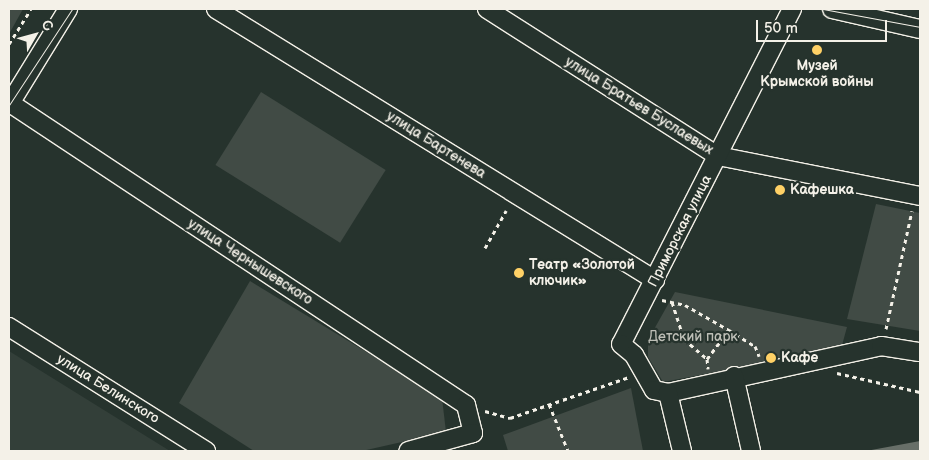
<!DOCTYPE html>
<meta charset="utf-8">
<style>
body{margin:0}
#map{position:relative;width:929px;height:460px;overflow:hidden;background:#26332d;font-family:"Balsamiq Sans",sans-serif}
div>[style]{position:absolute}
.built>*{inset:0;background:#333f39}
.green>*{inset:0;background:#414b45;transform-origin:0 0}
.water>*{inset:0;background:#676f68}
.path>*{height:3px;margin-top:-1.5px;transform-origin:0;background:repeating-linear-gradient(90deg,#f4f1e8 0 4px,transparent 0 8px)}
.roads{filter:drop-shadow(1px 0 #f4f1e8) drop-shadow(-1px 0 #f4f1e8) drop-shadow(0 1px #f4f1e8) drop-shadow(0 -1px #f4f1e8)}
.minor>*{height:18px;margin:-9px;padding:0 9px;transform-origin:9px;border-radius:9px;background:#26332d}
.tram>*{height:1px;margin:-0.5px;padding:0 0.5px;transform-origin:0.5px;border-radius:0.5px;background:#f4f1e8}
.dots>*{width:14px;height:14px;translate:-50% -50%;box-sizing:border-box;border:2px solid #26332d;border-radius:50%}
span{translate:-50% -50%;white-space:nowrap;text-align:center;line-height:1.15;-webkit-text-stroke:4.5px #26332d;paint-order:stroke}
.poi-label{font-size:14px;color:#f4f1e8;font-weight:700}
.left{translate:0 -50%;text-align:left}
.street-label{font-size:14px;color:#f4f1e8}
.park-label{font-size:14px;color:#bebfb7}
.frame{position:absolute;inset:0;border:10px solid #f4f1e8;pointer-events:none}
.north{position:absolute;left:10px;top:10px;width:50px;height:50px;-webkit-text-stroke:4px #26332d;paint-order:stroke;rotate:52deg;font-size:14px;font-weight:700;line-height:20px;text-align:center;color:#f4f1e8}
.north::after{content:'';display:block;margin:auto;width:18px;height:22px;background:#f4f1e8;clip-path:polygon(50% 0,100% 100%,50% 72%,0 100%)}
.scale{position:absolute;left:756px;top:20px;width:131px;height:22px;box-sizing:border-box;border:2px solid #f4f1e8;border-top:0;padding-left:6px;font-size:15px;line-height:18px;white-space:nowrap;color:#f4f1e8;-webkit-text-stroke:4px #26332d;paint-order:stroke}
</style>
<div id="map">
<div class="built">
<i style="clip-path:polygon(9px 351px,54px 379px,170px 451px,9px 451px)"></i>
</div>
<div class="green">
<i style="clip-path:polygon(9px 9px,23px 9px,9px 34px)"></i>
<i style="left:261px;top:92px;width:147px;height:86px;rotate:32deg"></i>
<i style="clip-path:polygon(876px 204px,920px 213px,920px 331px,847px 319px)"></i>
<i style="clip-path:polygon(250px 281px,442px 398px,446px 432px,362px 451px,254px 451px,179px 403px)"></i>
<i style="clip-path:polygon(675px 292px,847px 327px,841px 349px,663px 382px,648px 357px,648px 340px)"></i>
<i style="clip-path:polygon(631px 388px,643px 451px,508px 451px,503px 435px)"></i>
</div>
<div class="water">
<i style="clip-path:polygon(920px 441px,920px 451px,866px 451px)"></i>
</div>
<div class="path">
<i style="left:9px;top:44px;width:41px;rotate:-57.8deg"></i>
<i style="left:485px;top:248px;width:43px;rotate:-60.4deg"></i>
<i style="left:662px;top:300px;width:24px;rotate:12deg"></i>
<i style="left:685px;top:305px;width:51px;rotate:29.6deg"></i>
<i style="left:729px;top:330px;width:31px;rotate:32deg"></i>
<i style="left:755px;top:346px;width:11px;rotate:68deg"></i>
<i style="left:672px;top:302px;width:39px;rotate:72deg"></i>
<i style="left:684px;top:339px;width:30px;rotate:41deg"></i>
<i style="left:707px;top:359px;width:10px;rotate:84deg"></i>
<i style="left:886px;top:329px;width:121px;rotate:-77.6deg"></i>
<i style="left:707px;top:359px;width:36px;rotate:-53deg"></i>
<i style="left:837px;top:373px;width:85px;rotate:12.9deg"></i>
<i style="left:549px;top:404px;width:51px;rotate:68deg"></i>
<i style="left:485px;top:411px;width:26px;rotate:16deg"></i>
<i style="left:510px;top:418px;width:126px;rotate:-19deg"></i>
</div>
<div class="roads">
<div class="minor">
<i style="left:216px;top:9px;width:516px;rotate:31.69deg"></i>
<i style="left:487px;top:9px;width:274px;rotate:32.5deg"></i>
<i style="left:718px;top:156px;width:206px;rotate:11.2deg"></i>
<i style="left:792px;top:9px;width:376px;rotate:117deg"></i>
<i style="left:621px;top:344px;width:17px;rotate:40deg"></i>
<i style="left:634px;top:355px;width:40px;rotate:60.3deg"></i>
<i style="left:654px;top:390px;width:14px;rotate:12deg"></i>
<i style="left:668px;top:393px;width:218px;rotate:-12.4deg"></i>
<i style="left:881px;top:346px;width:39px;rotate:9deg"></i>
<i style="left:832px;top:9px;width:90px;rotate:12.8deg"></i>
<i style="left:10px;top:103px;width:547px;rotate:33.52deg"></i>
<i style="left:466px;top:405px;width:29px;rotate:76deg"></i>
<i style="left:473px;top:433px;width:67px;rotate:164.5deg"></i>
<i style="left:9px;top:105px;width:113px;rotate:-58.4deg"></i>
<i style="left:9px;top:327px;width:233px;rotate:32.2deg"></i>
<i style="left:734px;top:376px;width:77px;rotate:77.2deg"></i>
<i style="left:668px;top:393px;width:60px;rotate:76.4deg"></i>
</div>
</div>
<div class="tram">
<i style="left:823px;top:9px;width:99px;rotate:10.5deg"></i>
<i style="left:9px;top:105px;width:115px;rotate:-56.7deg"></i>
</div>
<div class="dots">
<i style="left:817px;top:50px;background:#ffd166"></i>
<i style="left:780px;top:190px;background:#ffd166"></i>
<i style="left:519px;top:273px;background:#ffd166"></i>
<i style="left:771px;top:358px;background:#ffd166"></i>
</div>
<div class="poi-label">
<span style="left:817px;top:74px">Музей<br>Крымской войны</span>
<span class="left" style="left:790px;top:190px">Кафешка</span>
<span class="left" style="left:529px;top:273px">Театр «Золотой<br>ключик»</span>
<span class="left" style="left:781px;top:358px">Кафе</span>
</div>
<div class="street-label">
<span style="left:639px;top:106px;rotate:32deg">улица Братьев Буслаевых</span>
<span style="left:436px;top:145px;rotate:32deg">улица Бартенева</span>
<span style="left:680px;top:231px;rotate:-63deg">Приморская улица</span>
<span style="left:250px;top:262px;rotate:33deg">улица Чернышевского</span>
<span style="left:108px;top:389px;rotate:32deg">улица Белинского</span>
</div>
<div class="park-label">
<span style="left:693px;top:337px">Детский парк</span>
</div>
<div class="frame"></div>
<div class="north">С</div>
<div class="scale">50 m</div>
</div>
